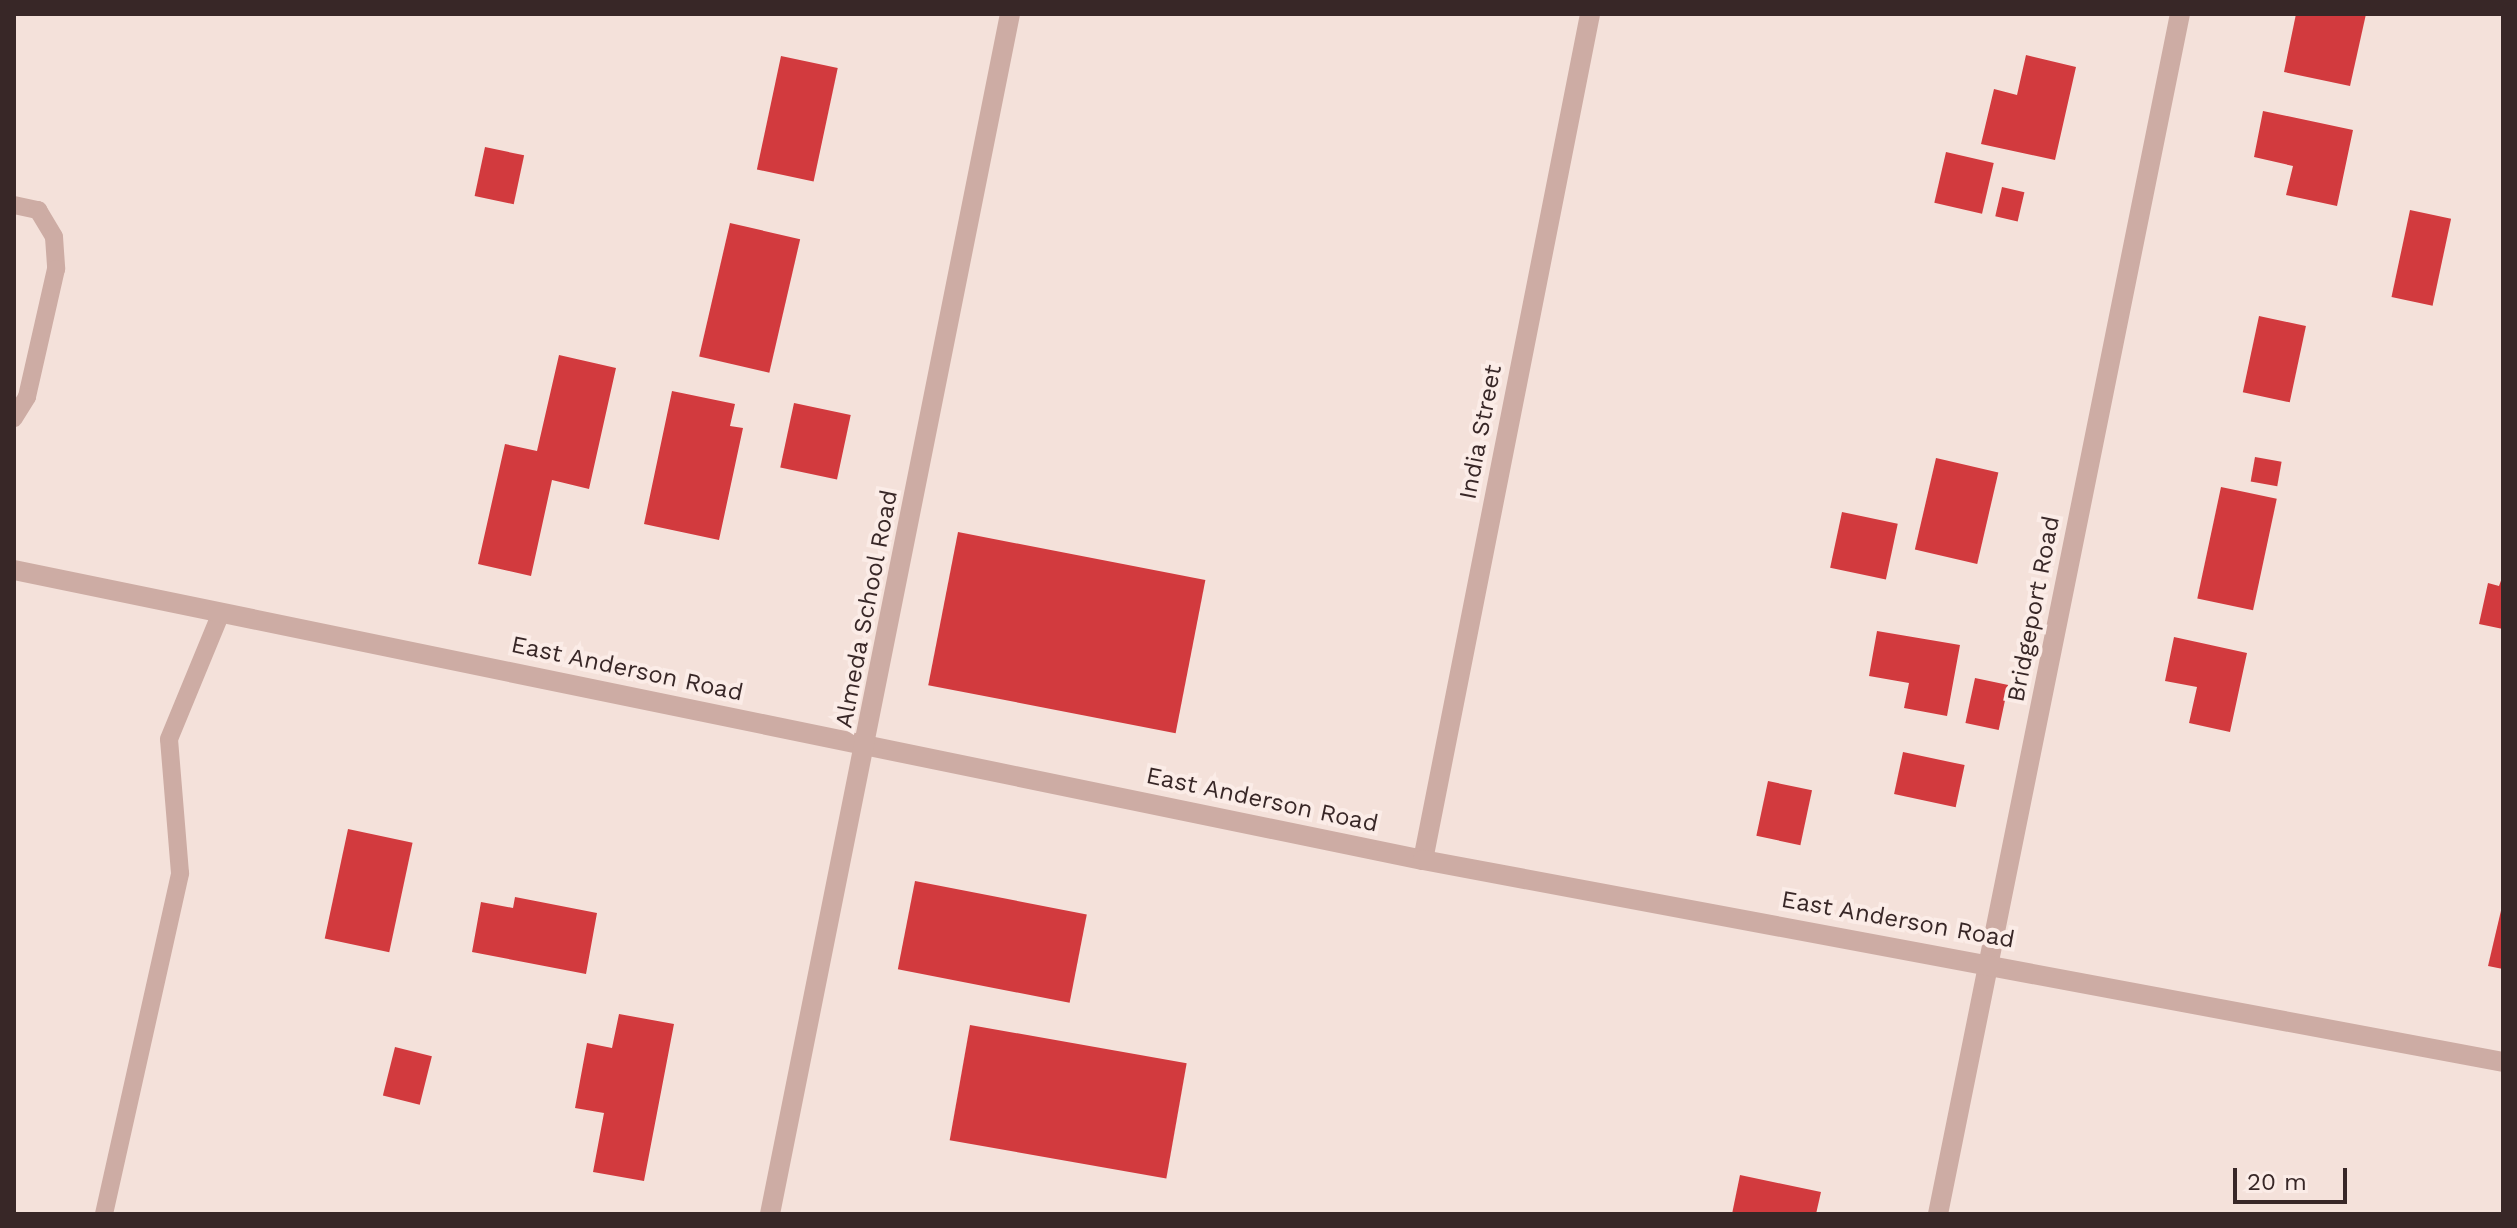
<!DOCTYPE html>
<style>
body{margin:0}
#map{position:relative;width:2517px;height:1228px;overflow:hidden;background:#f4e1da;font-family:"Work Sans",sans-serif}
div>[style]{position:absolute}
.building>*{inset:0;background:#d23a3e;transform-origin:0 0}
.service>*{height:18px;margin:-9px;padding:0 9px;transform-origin:9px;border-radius:9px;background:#cdaca4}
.minor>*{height:20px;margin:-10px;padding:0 10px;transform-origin:10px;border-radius:10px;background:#cdaca4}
.tertiary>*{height:20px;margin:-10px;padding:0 10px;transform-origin:10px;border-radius:10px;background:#cdaca4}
span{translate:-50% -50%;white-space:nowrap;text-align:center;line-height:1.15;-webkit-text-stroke:8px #fbece7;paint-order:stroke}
.street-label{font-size:24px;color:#382727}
.frame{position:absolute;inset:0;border:16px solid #382727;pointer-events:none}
.scale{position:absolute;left:2233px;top:1168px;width:114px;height:36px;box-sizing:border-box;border:4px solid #382727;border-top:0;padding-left:10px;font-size:24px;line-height:28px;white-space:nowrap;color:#382727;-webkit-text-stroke:6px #fbece7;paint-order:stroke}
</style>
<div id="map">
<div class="building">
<i style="clip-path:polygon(2296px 14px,2366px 14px,2350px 86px,2284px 72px)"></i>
<i style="clip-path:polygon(2026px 55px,2076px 67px,2055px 160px,1981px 144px,1994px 89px,2017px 95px)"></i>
<i style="left:781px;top:56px;width:58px;height:116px;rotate:12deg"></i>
<i style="clip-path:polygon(2263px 111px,2353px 130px,2337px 206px,2286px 195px,2293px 166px,2254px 157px)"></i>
<i style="left:485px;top:147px;width:40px;height:50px;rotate:12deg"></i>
<i style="left:1946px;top:152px;width:49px;height:52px;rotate:13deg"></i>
<i style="left:2002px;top:187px;width:23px;height:30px;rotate:13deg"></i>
<i style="left:2410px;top:210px;width:42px;height:89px;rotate:12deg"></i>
<i style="left:730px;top:223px;width:72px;height:137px;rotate:13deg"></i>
<i style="left:2259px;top:316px;width:48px;height:78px;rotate:12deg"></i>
<i style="clip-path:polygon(559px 355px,616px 368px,589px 489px,552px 480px,531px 576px,478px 564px,505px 444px,537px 451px)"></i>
<i style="clip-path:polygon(672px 391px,735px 404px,730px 426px,743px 428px,719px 540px,644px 524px)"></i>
<i style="left:794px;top:403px;width:58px;height:66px;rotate:12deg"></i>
<i style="left:2255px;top:457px;width:27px;height:25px;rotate:10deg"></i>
<i style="left:1936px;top:458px;width:64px;height:94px;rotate:13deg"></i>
<i style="left:2221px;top:487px;width:57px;height:114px;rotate:12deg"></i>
<i style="left:1842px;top:512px;width:57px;height:57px;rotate:12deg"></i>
<i style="left:958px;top:532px;width:252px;height:156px;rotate:11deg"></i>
<i style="clip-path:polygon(2503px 575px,2503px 629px,2479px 624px,2488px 583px,2499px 586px)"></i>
<i style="clip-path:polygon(1877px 631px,1960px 645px,1947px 716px,1904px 708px,1909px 683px,1869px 676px)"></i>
<i style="clip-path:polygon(2174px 637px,2247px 653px,2230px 732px,2189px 723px,2197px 687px,2165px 681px)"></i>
<i style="left:1975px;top:678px;width:34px;height:46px;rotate:12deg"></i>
<i style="left:1903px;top:752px;width:63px;height:43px;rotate:12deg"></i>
<i style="left:1768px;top:781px;width:45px;height:56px;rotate:12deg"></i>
<i style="left:348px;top:829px;width:66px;height:112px;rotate:12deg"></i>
<i style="left:915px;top:881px;width:175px;height:90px;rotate:11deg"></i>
<i style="clip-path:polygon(515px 897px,597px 913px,586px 974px,472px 952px,481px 902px,513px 908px)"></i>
<i style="clip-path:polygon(2503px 902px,2503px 969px,2488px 966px)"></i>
<i style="clip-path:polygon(619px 1014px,674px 1024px,644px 1181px,593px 1172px,604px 1113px,575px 1108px,587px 1043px,612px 1048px)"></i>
<i style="left:970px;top:1025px;width:220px;height:117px;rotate:10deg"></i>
<i style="left:395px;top:1047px;width:38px;height:50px;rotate:14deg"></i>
<i style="clip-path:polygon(1740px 1175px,1821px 1192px,1816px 1214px,1732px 1214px)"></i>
</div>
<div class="service">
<i style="left:14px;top:205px;width:25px;rotate:12deg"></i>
<i style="left:38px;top:210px;width:31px;rotate:59deg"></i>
<i style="left:54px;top:237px;width:32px;rotate:86deg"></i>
<i style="left:56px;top:269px;width:131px;rotate:102.8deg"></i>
<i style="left:27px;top:397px;width:25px;rotate:122deg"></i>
<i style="left:104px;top:1214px;width:349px;rotate:-77.4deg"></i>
<i style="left:180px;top:873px;width:134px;rotate:-94.7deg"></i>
<i style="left:169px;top:739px;width:136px;rotate:-67.6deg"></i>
</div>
<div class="minor">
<i style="left:1423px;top:860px;width:862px;rotate:-78.83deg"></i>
<i style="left:1938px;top:1214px;width:1224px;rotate:-78.6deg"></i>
</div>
<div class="tertiary">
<i style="left:14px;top:570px;width:1439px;rotate:11.63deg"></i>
<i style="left:1423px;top:860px;width:1099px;rotate:10.59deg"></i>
<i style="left:770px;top:1214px;width:1224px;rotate:-78.69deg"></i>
</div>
<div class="street-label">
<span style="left:1481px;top:432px;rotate:-79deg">India Street</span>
<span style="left:867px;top:609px;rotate:-79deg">Almeda School Road</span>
<span style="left:2034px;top:609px;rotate:-79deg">Bridgeport Road</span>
<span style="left:627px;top:669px;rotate:12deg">East Anderson Road</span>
<span style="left:1262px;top:800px;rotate:12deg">East Anderson Road</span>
<span style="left:1898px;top:920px;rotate:10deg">East Anderson Road</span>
</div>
<div class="frame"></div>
<div class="scale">20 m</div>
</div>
